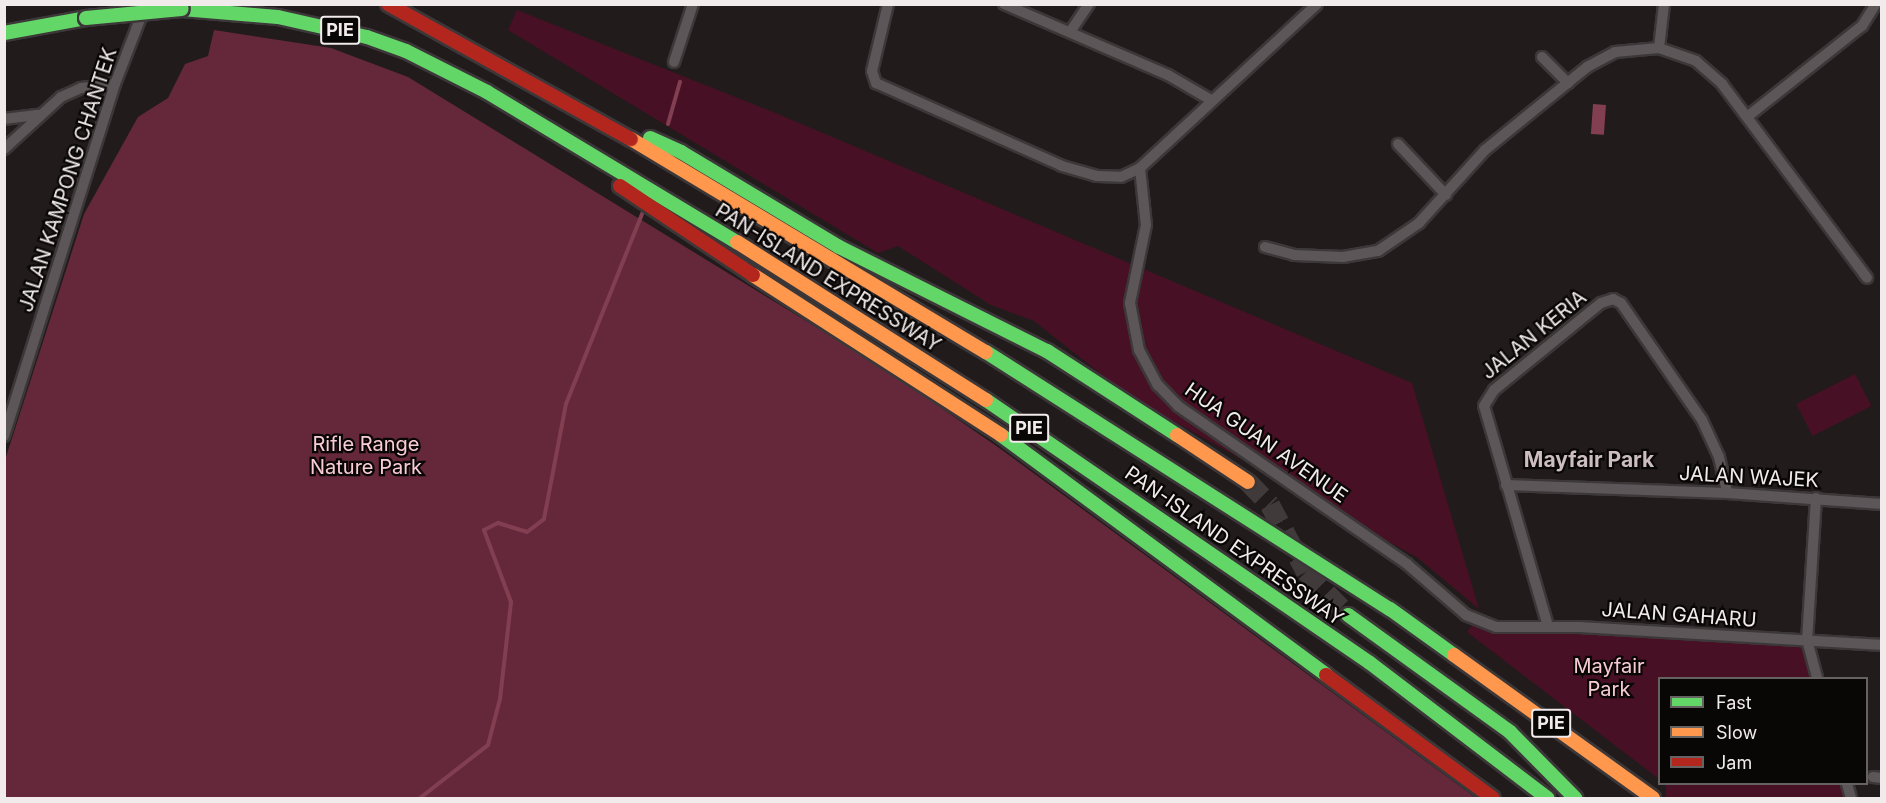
<!DOCTYPE html>
<style>
body{margin:0}
#map{position:relative;width:1886px;height:803px;overflow:hidden;background:#211b1c;font-family:Inter,sans-serif}
div>[style]{position:absolute}
.green>*{inset:0;background:#481024;transform-origin:0 0}
.forest>*{inset:0;background:#65283a}
.water>*{inset:0;background:#823f52;transform-origin:0 0}
.stream>*{height:4px;margin:-2px;padding:0 2px;transform-origin:2px;border-radius:2px;background:#823f52}
.highway-tunnel>*{height:20px;margin-top:-10px;transform-origin:0;background:repeating-linear-gradient(90deg,#403a3b 0 20px,transparent 0 30px)}
.roads{filter:drop-shadow(2px 0 #3c3738) drop-shadow(-2px 0 #3c3738) drop-shadow(0 2px #3c3738) drop-shadow(0 -2px #3c3738)}
.street>*{height:10px;margin:-5px;padding:0 5px;transform-origin:5px;border-radius:5px;background:#5c5658}
.fast>*{height:14px;margin:-7px;padding:0 7px;transform-origin:7px;border-radius:7px;background:#63d668}
.slow>*{height:14px;margin:-7px;padding:0 7px;transform-origin:7px;border-radius:7px;background:#ff974d}
.jam>*{height:14px;margin:-7px;padding:0 7px;transform-origin:7px;border-radius:7px;background:#b3261e}
.bridges{filter:drop-shadow(2px 0 #3c3738) drop-shadow(-2px 0 #3c3738) drop-shadow(0 2px #3c3738) drop-shadow(0 -2px #3c3738)}
.fast-bridge>*{height:14px;margin:-7px;padding:0 7px;transform-origin:7px;border-radius:7px;background:#63d668}
span{translate:-50% -50%;white-space:nowrap;text-align:center;line-height:1.15;-webkit-text-stroke:4.5px #090606;paint-order:stroke}
.shield-label span{padding:2px 4px;background:#090606;border:2px solid;border-radius:4px;-webkit-text-stroke-width:0}
.shield-label{font-size:18px;color:#f2ebec;font-weight:700}
.street-label{font-size:20px;color:#f2ebec}
.park-label{font-size:20px;color:#f9cbd5}
.neighbourhood-label{font-size:21px;color:#ccbdc0;font-weight:700}
.frame{position:absolute;inset:0;border:6px solid #f2ebec;pointer-events:none}
.legend{position:absolute;left:1658px;top:677px;width:210px;height:108px;box-sizing:border-box;background:#090606;border:2px solid #666262;margin:0;padding:8px 10px;list-style:none;font-size:18px;color:#f2ebec}
.legend li{display:flex;align-items:center;gap:12px;height:30px}
.legend b{width:30px;border:2px solid #666262}
</style>
<div id="map">
<div class="green">
<i style="clip-path:polygon(517px 10px,778px 114px,1412px 383px,1479px 609px,1418px 558px,1129px 396px,1034px 321px,991px 305px,898px 246px,878px 253px,508px 30px)"></i>
<i style="left:1855px;top:374px;width:36px;height:66px;rotate:63deg"></i>
<i style="clip-path:polygon(1472px 625px,1493px 633px,1540px 625px,1786px 639px,1805px 647px,1814px 678px,1660px 678px,1659px 779px,1467px 632px)"></i>
<i style="left:1666px;top:784px;width:179px;height:24px"></i>
</div>
<div class="forest">
<i style="clip-path:polygon(214px 30px,331px 48px,408px 77px,891px 373px,1002px 450px,1476px 798px,5px 798px,5px 460px,84px 214px,138px 117px,168px 98px,185px 64px,208px 56px)"></i>
</div>
<div class="water">
<i style="left:1593px;top:104px;width:13px;height:30px;rotate:4deg"></i>
</div>
<div class="stream">
<i style="left:668px;top:124px;width:44px;rotate:-74.1deg"></i>
<i style="left:420px;top:798px;width:86px;rotate:-37.9deg"></i>
<i style="left:488px;top:745px;width:48px;rotate:-75.4deg"></i>
<i style="left:500px;top:699px;width:98px;rotate:-83.5deg"></i>
<i style="left:511px;top:602px;width:77px;rotate:-110.6deg"></i>
<i style="left:484px;top:530px;width:16px;rotate:-27deg"></i>
<i style="left:498px;top:523px;width:30px;rotate:17deg"></i>
<i style="left:527px;top:532px;width:21px;rotate:-37deg"></i>
<i style="left:544px;top:519px;width:117px;rotate:-79.2deg"></i>
<i style="left:566px;top:404px;width:205px;rotate:-68.2deg"></i>
</div>
<div class="highway-tunnel">
<i style="left:1248px;top:482px;width:32px;rotate:46deg"></i>
<i style="left:1270px;top:505px;width:76px;rotate:61.8deg"></i>
<i style="left:1306px;top:572px;width:60px;rotate:45.7deg"></i>
</div>
<div class="roads">
<div class="street">
<i style="left:888px;top:4px;width:69px;rotate:103.4deg"></i>
<i style="left:872px;top:71px;width:13px;rotate:72deg"></i>
<i style="left:876px;top:83px;width:204px;rotate:24deg"></i>
<i style="left:1062px;top:166px;width:36px;rotate:16deg"></i>
<i style="left:1097px;top:176px;width:24px;rotate:2deg"></i>
<i style="left:1121px;top:177px;width:21px;rotate:-25deg"></i>
<i style="left:1140px;top:168px;width:241px;rotate:-42.8deg"></i>
<i style="left:1004px;top:4px;width:179px;rotate:23.4deg"></i>
<i style="left:1168px;top:75px;width:50px;rotate:30.2deg"></i>
<i style="left:1070px;top:32px;width:34px;rotate:-56deg"></i>
<i style="left:1659px;top:48px;width:44px;rotate:-83.5deg"></i>
<i style="left:1542px;top:57px;width:37px;rotate:45deg"></i>
<i style="left:674px;top:62px;width:61px;rotate:-71.9deg"></i>
<i style="left:1747px;top:117px;width:147px;rotate:-38.4deg"></i>
<i style="left:1862px;top:26px;width:26px;rotate:-58deg"></i>
<i style="left:4px;top:119px;width:35px;rotate:-7deg"></i>
<i style="left:1398px;top:144px;width:70px;rotate:46.7deg"></i>
<i style="left:4px;top:149px;width:77px;rotate:-42.4deg"></i>
<i style="left:61px;top:97px;width:22px;rotate:-24deg"></i>
<i style="left:81px;top:88px;width:34px;rotate:-7deg"></i>
<i style="left:1140px;top:168px;width:57px;rotate:84deg"></i>
<i style="left:1146px;top:225px;width:80px;rotate:101.6deg"></i>
<i style="left:1130px;top:303px;width:48px;rotate:79.2deg"></i>
<i style="left:1139px;top:350px;width:40px;rotate:62deg"></i>
<i style="left:1158px;top:385px;width:29px;rotate:46deg"></i>
<i style="left:1178px;top:406px;width:278px;rotate:34.6deg"></i>
<i style="left:1407px;top:564px;width:78px;rotate:40.8deg"></i>
<i style="left:1466px;top:615px;width:32px;rotate:22deg"></i>
<i style="left:1496px;top:627px;width:84px"></i>
<i style="left:1580px;top:627px;width:303px;rotate:3.4deg"></i>
<i style="left:1265px;top:247px;width:30px;rotate:15deg"></i>
<i style="left:1294px;top:255px;width:49px;rotate:2.3deg"></i>
<i style="left:1343px;top:257px;width:36px;rotate:-10deg"></i>
<i style="left:1378px;top:251px;width:50px;rotate:-34.3deg"></i>
<i style="left:1419px;top:223px;width:98px;rotate:-47.9deg"></i>
<i style="left:1485px;top:150px;width:132px;rotate:-39.1deg"></i>
<i style="left:1587px;top:67px;width:32px;rotate:-28deg"></i>
<i style="left:1615px;top:52px;width:44px;rotate:-5.2deg"></i>
<i style="left:1659px;top:48px;width:39px;rotate:19deg"></i>
<i style="left:1696px;top:61px;width:35px;rotate:41deg"></i>
<i style="left:1722px;top:84px;width:242px;rotate:53.2deg"></i>
<i style="left:4px;top:436px;width:369px;rotate:-72.5deg"></i>
<i style="left:115px;top:84px;width:80px;rotate:-68.9deg"></i>
<i style="left:1506px;top:485px;width:221px;rotate:2.1deg"></i>
<i style="left:1727px;top:493px;width:155px;rotate:4.1deg"></i>
<i style="left:1816px;top:498px;width:142px;rotate:93.6deg"></i>
<i style="left:1807px;top:640px;width:39px;rotate:75deg"></i>
<i style="left:1548px;top:626px;width:229px;rotate:-106.2deg"></i>
<i style="left:1484px;top:406px;width:19px;rotate:-58deg"></i>
<i style="left:1494px;top:390px;width:138px;rotate:-39.1deg"></i>
<i style="left:1601px;top:303px;width:13px;rotate:-18deg"></i>
<i style="left:1613px;top:299px;width:9px;rotate:27deg"></i>
<i style="left:1621px;top:303px;width:142px;rotate:55.3deg"></i>
<i style="left:1702px;top:420px;width:41px;rotate:65.3deg"></i>
<i style="left:1719px;top:457px;width:37px;rotate:77deg"></i>
<i style="left:1873px;top:777px;width:9px;rotate:6deg"></i>
<i style="left:1847px;top:784px;width:15px;rotate:74deg"></i>
</div>
<div class="fast">
<i style="left:182px;top:9px;width:96px;rotate:4.8deg"></i>
<i style="left:278px;top:17px;width:91px;rotate:12.7deg"></i>
<i style="left:367px;top:37px;width:41px;rotate:19.7deg"></i>
<i style="left:406px;top:51px;width:91px;rotate:26.8deg"></i>
<i style="left:487px;top:92px;width:292px;rotate:31deg"></i>
<i style="left:4px;top:33px;width:83px;rotate:-10.4deg"></i>
<i style="left:650px;top:138px;width:34px;rotate:24deg"></i>
<i style="left:681px;top:152px;width:184px;rotate:31deg"></i>
<i style="left:839px;top:247px;width:233px;rotate:26.6deg"></i>
<i style="left:1047px;top:351px;width:155px;rotate:32.9deg"></i>
<i style="left:986px;top:352px;width:479px;rotate:32.5deg"></i>
<i style="left:1390px;top:609px;width:79px;rotate:35.7deg"></i>
<i style="left:986px;top:400px;width:465px;rotate:34.4deg"></i>
<i style="left:1370px;top:663px;width:223px;rotate:37.3deg"></i>
<i style="left:1001px;top:435px;width:404px;rotate:36.4deg"></i>
<i style="left:1348px;top:615px;width:200px;rotate:35.8deg"></i>
<i style="left:1510px;top:732px;width:93px;rotate:45.4deg"></i>
</div>
<div class="slow">
<i style="left:631px;top:139px;width:414px;rotate:31deg"></i>
<i style="left:737px;top:242px;width:295px;rotate:32.4deg"></i>
<i style="left:753px;top:275px;width:295px;rotate:32.8deg"></i>
<i style="left:1177px;top:435px;width:85px;rotate:33.5deg"></i>
<i style="left:1454px;top:655px;width:245px;rotate:35.7deg"></i>
</div>
<div class="jam">
<i style="left:388px;top:4px;width:278px;rotate:29.1deg"></i>
<i style="left:620px;top:186px;width:160px;rotate:33.8deg"></i>
<i style="left:1326px;top:675px;width:207px;rotate:36.4deg"></i>
</div>
</div>
<div class="bridges">
<div class="fast-bridge">
<i style="left:86px;top:18px;width:96px;rotate:-5.4deg"></i>
</div>
</div>
<div class="shield-label">
<span style="left:340px;top:30px">PIE</span>
<span style="left:1029px;top:428px">PIE</span>
<span style="left:1551px;top:723px">PIE</span>
</div>
<div class="street-label">
<span style="left:68px;top:180px;rotate:-72deg">JALAN KAMPONG CHANTEK</span>
<span style="left:828px;top:278px;rotate:32deg">PAN-ISLAND EXPRESSWAY</span>
<span style="left:1534px;top:335px;rotate:-39deg">JALAN KERIA</span>
<span style="left:1266px;top:443px;rotate:35deg">HUA GUAN AVENUE</span>
<span style="left:1749px;top:477px;rotate:3deg">JALAN WAJEK</span>
<span style="left:1234px;top:546px;rotate:35deg">PAN-ISLAND EXPRESSWAY</span>
<span style="left:1679px;top:615px;rotate:4deg">JALAN GAHARU</span>
</div>
<div class="park-label">
<span style="left:366px;top:456px">Rifle Range<br>Nature Park</span>
<span style="left:1609px;top:678px">Mayfair<br>Park</span>
</div>
<div class="neighbourhood-label">
<span style="left:1589px;top:460px">Mayfair Park</span>
</div>
<div class="frame"></div>
<ul class="legend">
<li><b style="height:8px;background:#63d668"></b>Fast</li>
<li><b style="height:8px;background:#ff974d"></b>Slow</li>
<li><b style="height:8px;background:#b3261e"></b>Jam</li>
</ul>
</div>
